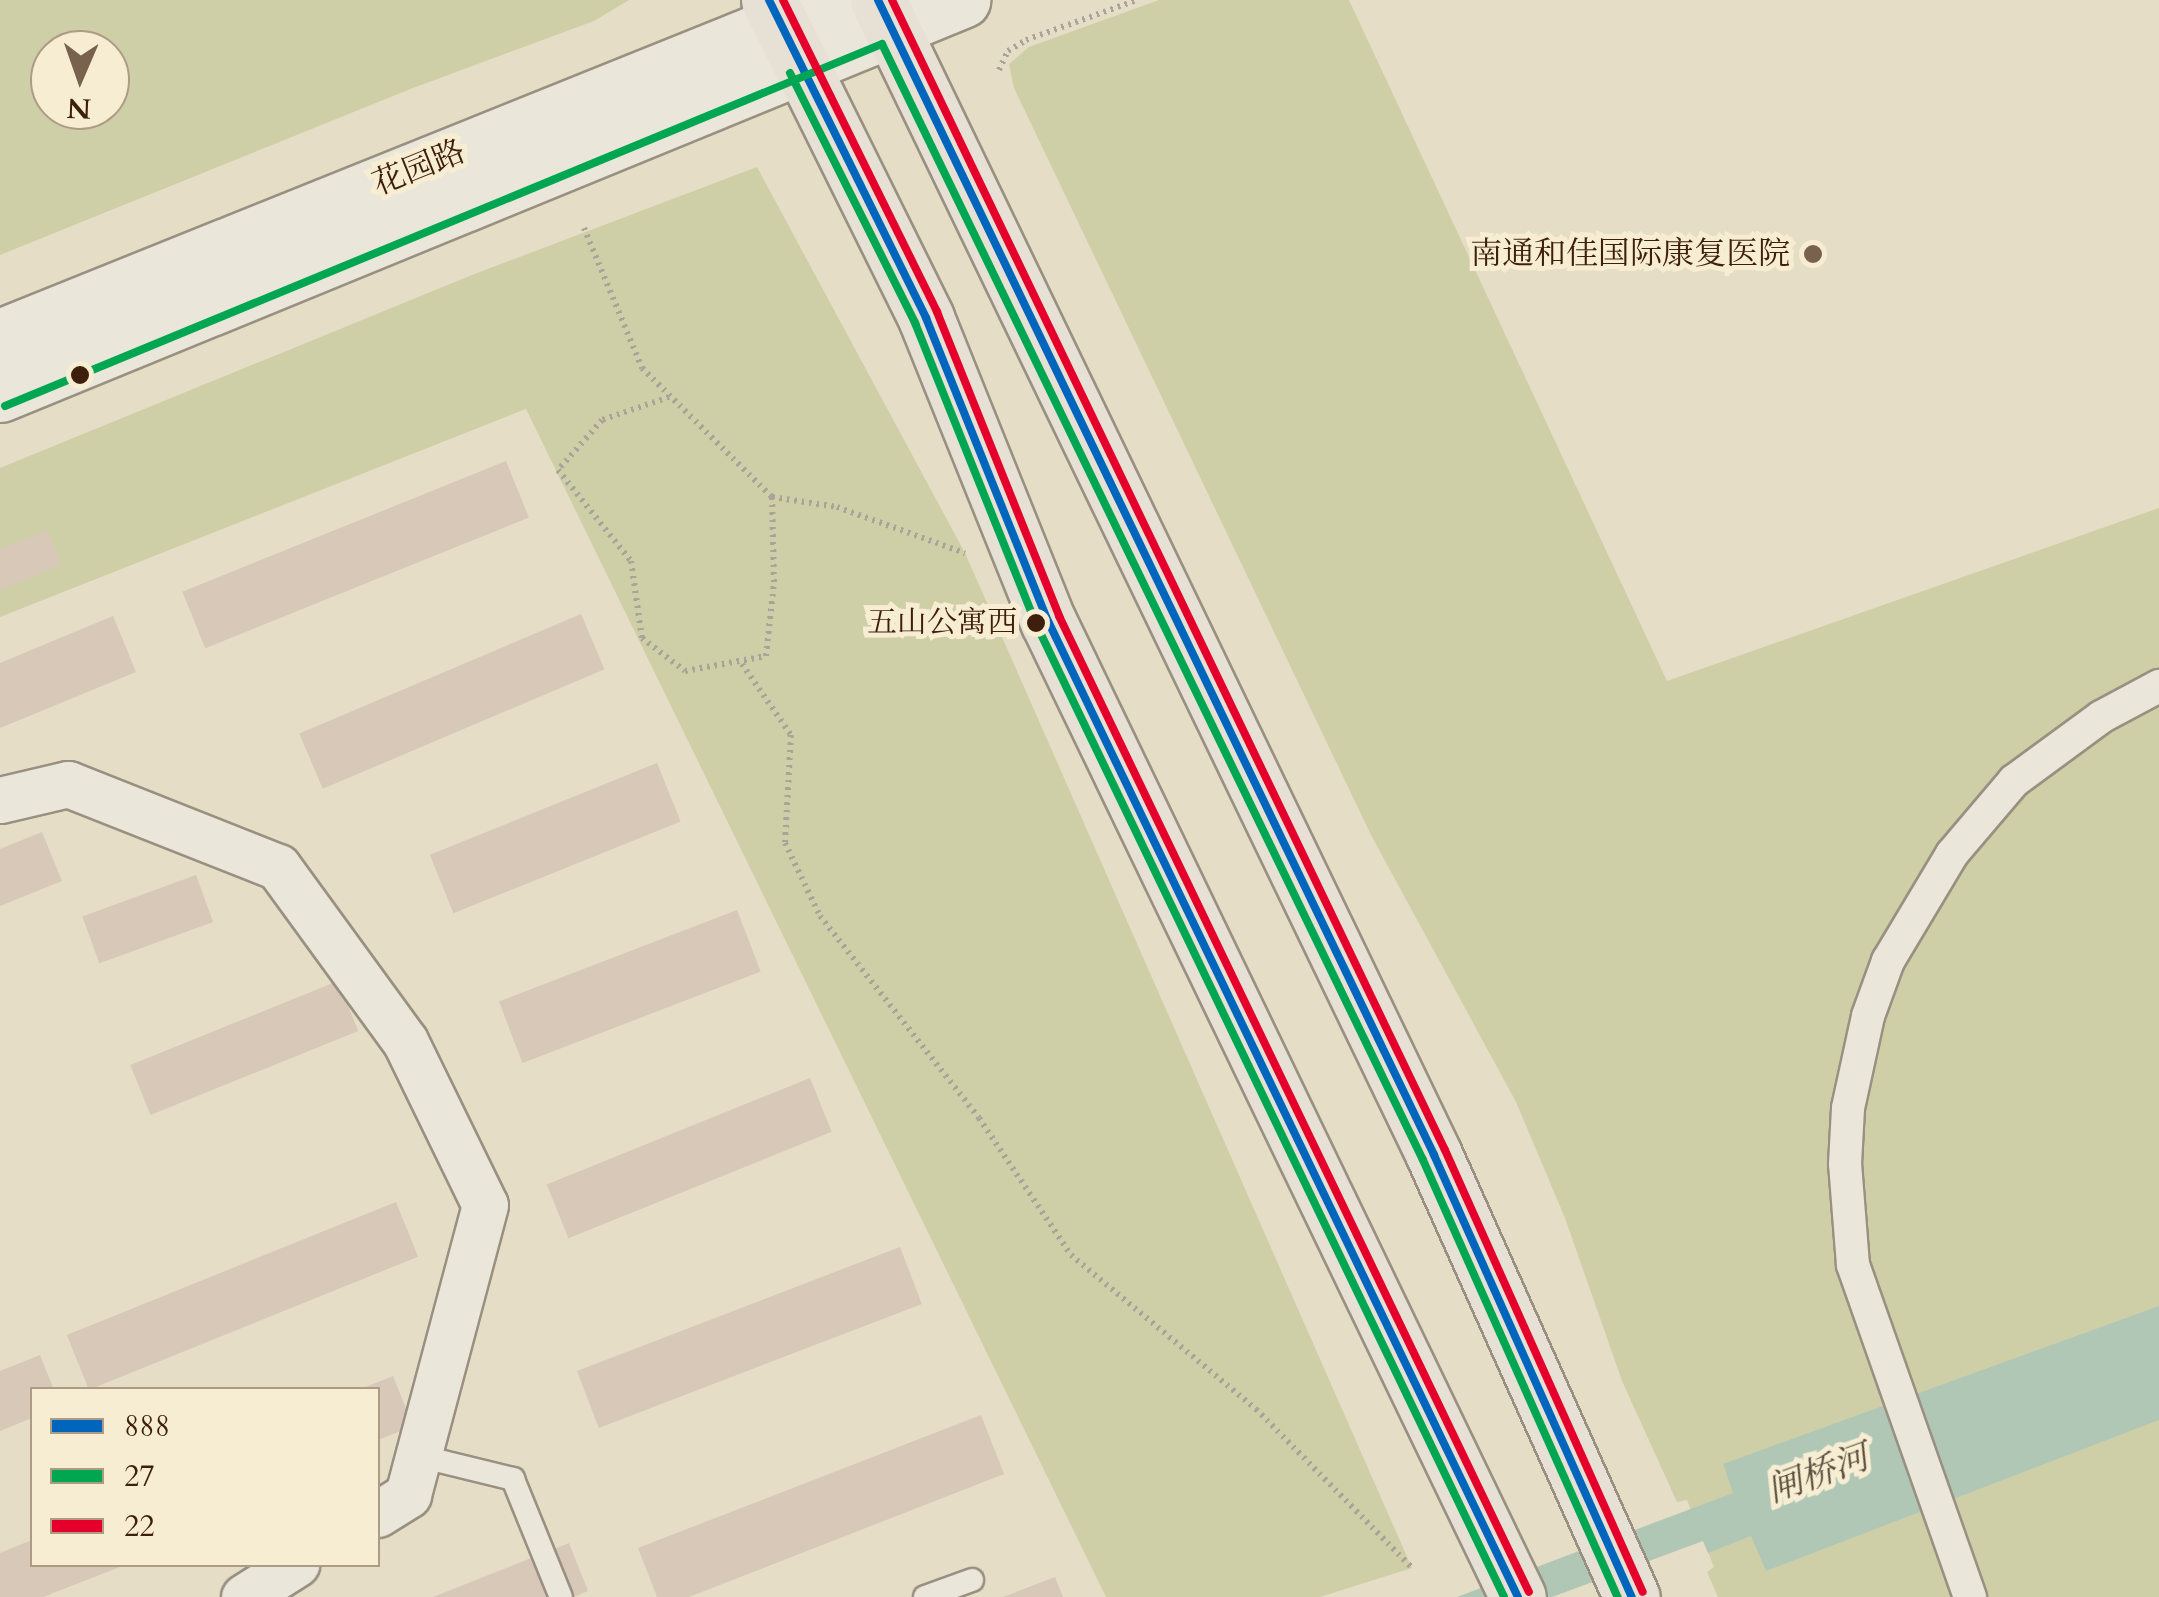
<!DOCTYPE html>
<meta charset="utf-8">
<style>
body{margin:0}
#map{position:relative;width:2159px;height:1597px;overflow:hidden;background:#e5ddc6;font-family:Cardo,"Noto Serif SC",serif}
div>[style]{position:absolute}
.green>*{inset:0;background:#cecfa7}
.water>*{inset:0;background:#b1c7b6}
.building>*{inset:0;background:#d7c8b8;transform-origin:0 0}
.path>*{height:6px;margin-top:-3px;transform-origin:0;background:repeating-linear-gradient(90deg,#aaa399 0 2.5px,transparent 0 7.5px)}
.roads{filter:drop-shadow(2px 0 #999081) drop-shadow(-2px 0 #999081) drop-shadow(0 2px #999081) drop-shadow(0 -2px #999081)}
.service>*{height:22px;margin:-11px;padding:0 11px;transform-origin:11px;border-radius:11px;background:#eae6da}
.pedestrian>*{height:32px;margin:-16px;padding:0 16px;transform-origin:16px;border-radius:16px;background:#eae6da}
.minor>*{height:45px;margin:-22.5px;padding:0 22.5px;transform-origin:22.5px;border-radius:22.5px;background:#eae6da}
.secondary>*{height:55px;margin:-27.5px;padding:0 27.5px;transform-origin:27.5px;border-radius:27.5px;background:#eae6da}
.primary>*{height:55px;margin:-27.5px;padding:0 27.5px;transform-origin:27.5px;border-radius:27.5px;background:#e6e1d4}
.bus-1>*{height:8px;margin:-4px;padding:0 4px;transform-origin:4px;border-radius:4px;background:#0065bd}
.bus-2>*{height:8px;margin:-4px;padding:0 4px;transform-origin:4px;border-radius:4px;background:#00a651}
.bus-3>*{height:8px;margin:-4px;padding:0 4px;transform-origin:4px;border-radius:4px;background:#e4002b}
.dots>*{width:28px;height:28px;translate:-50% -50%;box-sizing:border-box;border:5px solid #f7edd2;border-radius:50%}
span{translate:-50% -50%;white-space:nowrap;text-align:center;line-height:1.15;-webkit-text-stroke:10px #f7edd2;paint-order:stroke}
.bus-label{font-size:30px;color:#3e1f0d}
.right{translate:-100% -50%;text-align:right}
.street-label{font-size:32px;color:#3e1f0d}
.poi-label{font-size:32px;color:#3e1f0d}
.water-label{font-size:35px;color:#5a4f3e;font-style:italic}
.legend{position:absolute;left:30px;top:1387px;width:350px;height:180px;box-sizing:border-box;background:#f7edd2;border:2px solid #ad9b83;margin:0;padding:12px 18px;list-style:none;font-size:30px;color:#3e1f0d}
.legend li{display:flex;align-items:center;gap:20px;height:50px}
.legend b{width:50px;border:2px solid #ad9b83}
.north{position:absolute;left:30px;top:30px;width:100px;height:100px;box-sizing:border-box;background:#f7edd2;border:2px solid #ad9b83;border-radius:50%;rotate:182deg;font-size:28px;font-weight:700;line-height:40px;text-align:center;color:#3e1f0d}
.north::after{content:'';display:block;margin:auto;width:35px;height:45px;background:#78624e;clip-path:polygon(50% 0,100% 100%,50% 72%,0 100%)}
</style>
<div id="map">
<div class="green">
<i style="clip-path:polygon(evenodd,0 0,629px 0,594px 21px,413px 88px,0 255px,0 0,110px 50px,110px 110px,50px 110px,50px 50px,110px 50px)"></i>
<i style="clip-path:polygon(1159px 0,1349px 0,1667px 681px,2159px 508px,2159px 1597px,1718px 1597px,1707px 1572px,1714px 1567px,1687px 1500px,1677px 1502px,1622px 1381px,1565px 1218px,1516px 1102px,1371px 835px,1014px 88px,1009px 64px,1029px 47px)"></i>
<i style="clip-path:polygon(757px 167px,965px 553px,1412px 1568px,1320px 1597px,1106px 1597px,526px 409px,0 617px,0 468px,472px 275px)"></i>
</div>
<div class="water">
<i style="clip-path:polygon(2159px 1306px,2159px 1420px,1766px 1571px,1751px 1536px,1708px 1553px,1703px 1541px,1552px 1597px,1457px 1597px,1733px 1493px,1723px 1464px)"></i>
</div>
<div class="building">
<i style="left:506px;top:461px;width:61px;height:349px;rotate:68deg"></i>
<i style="clip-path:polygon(47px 530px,62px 565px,0 590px,0 549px)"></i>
<i style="left:581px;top:614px;width:60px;height:306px;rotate:67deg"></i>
<i style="clip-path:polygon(113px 616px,136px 672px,0 728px,0 663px)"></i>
<i style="left:657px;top:763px;width:63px;height:245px;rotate:68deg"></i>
<i style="clip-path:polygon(42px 832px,62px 881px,0 906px,0 849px)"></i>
<i style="left:196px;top:875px;width:50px;height:121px;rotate:70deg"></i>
<i style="left:737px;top:910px;width:66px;height:255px;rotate:69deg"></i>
<i style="left:338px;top:981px;width:54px;height:224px;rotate:68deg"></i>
<i style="left:810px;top:1078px;width:58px;height:284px;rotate:68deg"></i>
<i style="left:396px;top:1202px;width:59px;height:355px;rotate:68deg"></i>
<i style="left:900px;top:1247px;width:61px;height:346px;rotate:69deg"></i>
<i style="clip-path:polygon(40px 1355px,54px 1390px,32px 1390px,32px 1418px,0 1431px,0 1371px)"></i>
<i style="clip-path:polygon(393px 1376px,413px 1426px,378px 1440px,378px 1390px,361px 1389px)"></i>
<i style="clip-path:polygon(981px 1415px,1004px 1474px,689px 1597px,657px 1597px,638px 1548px)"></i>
<i style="clip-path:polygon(32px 1540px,32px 1564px,125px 1565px,43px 1597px,0 1597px,0 1553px)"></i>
<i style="clip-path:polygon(569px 1543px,588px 1591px,574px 1597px,433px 1597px)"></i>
<i style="clip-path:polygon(1055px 1577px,1063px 1597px,1003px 1597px)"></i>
</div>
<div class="path">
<i style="left:999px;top:70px;width:21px;rotate:-65deg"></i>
<i style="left:1008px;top:51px;width:21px;rotate:-31deg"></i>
<i style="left:1026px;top:40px;width:118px;rotate:-19.8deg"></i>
<i style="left:584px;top:228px;width:152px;rotate:67.5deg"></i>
<i style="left:642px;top:368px;width:183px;rotate:44.8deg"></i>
<i style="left:772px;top:497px;width:66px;rotate:8.7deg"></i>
<i style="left:837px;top:507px;width:136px;rotate:19.8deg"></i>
<i style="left:669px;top:397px;width:71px;rotate:161.1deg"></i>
<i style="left:602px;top:420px;width:67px;rotate:131.3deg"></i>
<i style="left:558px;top:470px;width:117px;rotate:51.3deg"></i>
<i style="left:631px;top:561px;width:78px;rotate:81.9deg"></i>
<i style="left:642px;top:638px;width:54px;rotate:37.5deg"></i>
<i style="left:685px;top:671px;width:82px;rotate:-10.5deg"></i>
<i style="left:766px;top:656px;width:74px;rotate:-83.8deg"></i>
<i style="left:774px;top:582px;width:85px;rotate:-91.3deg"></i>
<i style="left:742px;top:664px;width:86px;rotate:55.4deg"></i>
<i style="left:791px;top:735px;width:108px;rotate:93.2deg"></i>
<i style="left:785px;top:843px;width:81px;rotate:64.4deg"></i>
<i style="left:820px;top:916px;width:257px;rotate:51.8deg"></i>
<i style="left:979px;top:1118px;width:165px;rotate:56.1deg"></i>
<i style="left:1071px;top:1255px;width:241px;rotate:39.8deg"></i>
<i style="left:1256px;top:1409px;width:223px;rotate:45.5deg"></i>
</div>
<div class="roads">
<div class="service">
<i style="left:419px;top:1456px;width:97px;rotate:13.7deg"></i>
<i style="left:513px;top:1479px;width:127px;rotate:67.9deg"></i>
<i style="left:925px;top:1597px;width:50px;rotate:-19.9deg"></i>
</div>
<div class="pedestrian">
<i style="left:1970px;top:1597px;width:352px;rotate:-109.4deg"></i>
<i style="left:1853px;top:1265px;width:101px;rotate:-94.5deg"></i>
<i style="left:1845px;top:1164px;width:56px;rotate:-86.9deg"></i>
<i style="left:1848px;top:1108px;width:94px;rotate:-77.7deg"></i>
<i style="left:1868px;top:1016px;width:59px;rotate:-70deg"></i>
<i style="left:1888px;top:961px;width:125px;rotate:-59.1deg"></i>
<i style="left:1952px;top:854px;width:96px;rotate:-49.7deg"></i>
<i style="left:2014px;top:781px;width:108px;rotate:-36.3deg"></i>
<i style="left:2101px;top:717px;width:66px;rotate:-28.1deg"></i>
</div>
<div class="minor">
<i style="left:0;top:800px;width:70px;rotate:-13.2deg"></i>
<i style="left:68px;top:784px;width:226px;rotate:21.6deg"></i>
<i style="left:278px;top:867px;width:215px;rotate:53.9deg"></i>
<i style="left:405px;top:1041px;width:182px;rotate:64deg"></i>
<i style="left:485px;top:1205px;width:300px;rotate:104.9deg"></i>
<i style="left:408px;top:1495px;width:36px;rotate:148deg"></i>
<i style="left:244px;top:1597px;width:62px;rotate:-32.4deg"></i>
</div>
<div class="secondary">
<i style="left:0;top:337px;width:903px;rotate:-21.91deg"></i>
<i style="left:0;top:394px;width:1040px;rotate:-22.27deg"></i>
</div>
<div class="primary">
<i style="left:769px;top:0;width:355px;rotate:63.7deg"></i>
<i style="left:926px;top:318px;width:327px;rotate:68.1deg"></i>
<i style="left:1048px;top:621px;width:1083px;rotate:64.29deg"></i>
<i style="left:878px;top:0;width:1282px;rotate:64.29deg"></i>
<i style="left:1434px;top:1155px;width:484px;rotate:65.9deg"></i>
</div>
</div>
<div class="bus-1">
<i style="left:769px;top:0;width:355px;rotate:63.7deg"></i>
<i style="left:926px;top:318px;width:327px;rotate:68.1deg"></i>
<i style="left:1048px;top:621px;width:1083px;rotate:64.29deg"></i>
<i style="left:878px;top:0;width:1282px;rotate:64.29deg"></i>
<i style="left:1434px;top:1155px;width:484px;rotate:65.9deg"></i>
</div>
<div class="bus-2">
<i style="left:790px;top:73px;width:280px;rotate:63.4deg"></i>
<i style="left:915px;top:323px;width:327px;rotate:68.1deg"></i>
<i style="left:1037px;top:626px;width:1077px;rotate:64.31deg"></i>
<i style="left:5px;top:406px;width:949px;rotate:-22.43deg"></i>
<i style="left:882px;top:44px;width:1240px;rotate:64.14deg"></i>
<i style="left:1423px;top:1160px;width:479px;rotate:66deg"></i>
</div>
<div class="bus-3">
<i style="left:783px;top:0;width:348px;rotate:63.7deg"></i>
<i style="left:937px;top:312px;width:328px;rotate:68.1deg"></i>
<i style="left:1059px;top:616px;width:1083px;rotate:64.29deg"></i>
<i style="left:892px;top:0;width:1276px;rotate:64.32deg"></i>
<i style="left:1445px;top:1150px;width:484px;rotate:65.9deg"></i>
</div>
<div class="dots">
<i style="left:1813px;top:254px;background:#78624e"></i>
<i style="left:80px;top:375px;background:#3e1f0d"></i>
<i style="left:1036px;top:623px;background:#3e1f0d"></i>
</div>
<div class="bus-label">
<span class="right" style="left:1017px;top:623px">五山公寓西</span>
</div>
<div class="street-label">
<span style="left:419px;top:168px;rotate:-22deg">花园路</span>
</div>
<div class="poi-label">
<span class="right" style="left:1790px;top:254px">南通和佳国际康复医院</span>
</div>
<div class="water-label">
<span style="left:1818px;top:1474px;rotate:-20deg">闸桥河</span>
</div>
<ul class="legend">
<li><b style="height:12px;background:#0065bd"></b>888</li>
<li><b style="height:12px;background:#00a651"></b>27</li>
<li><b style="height:12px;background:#e4002b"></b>22</li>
</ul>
<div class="north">N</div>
</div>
